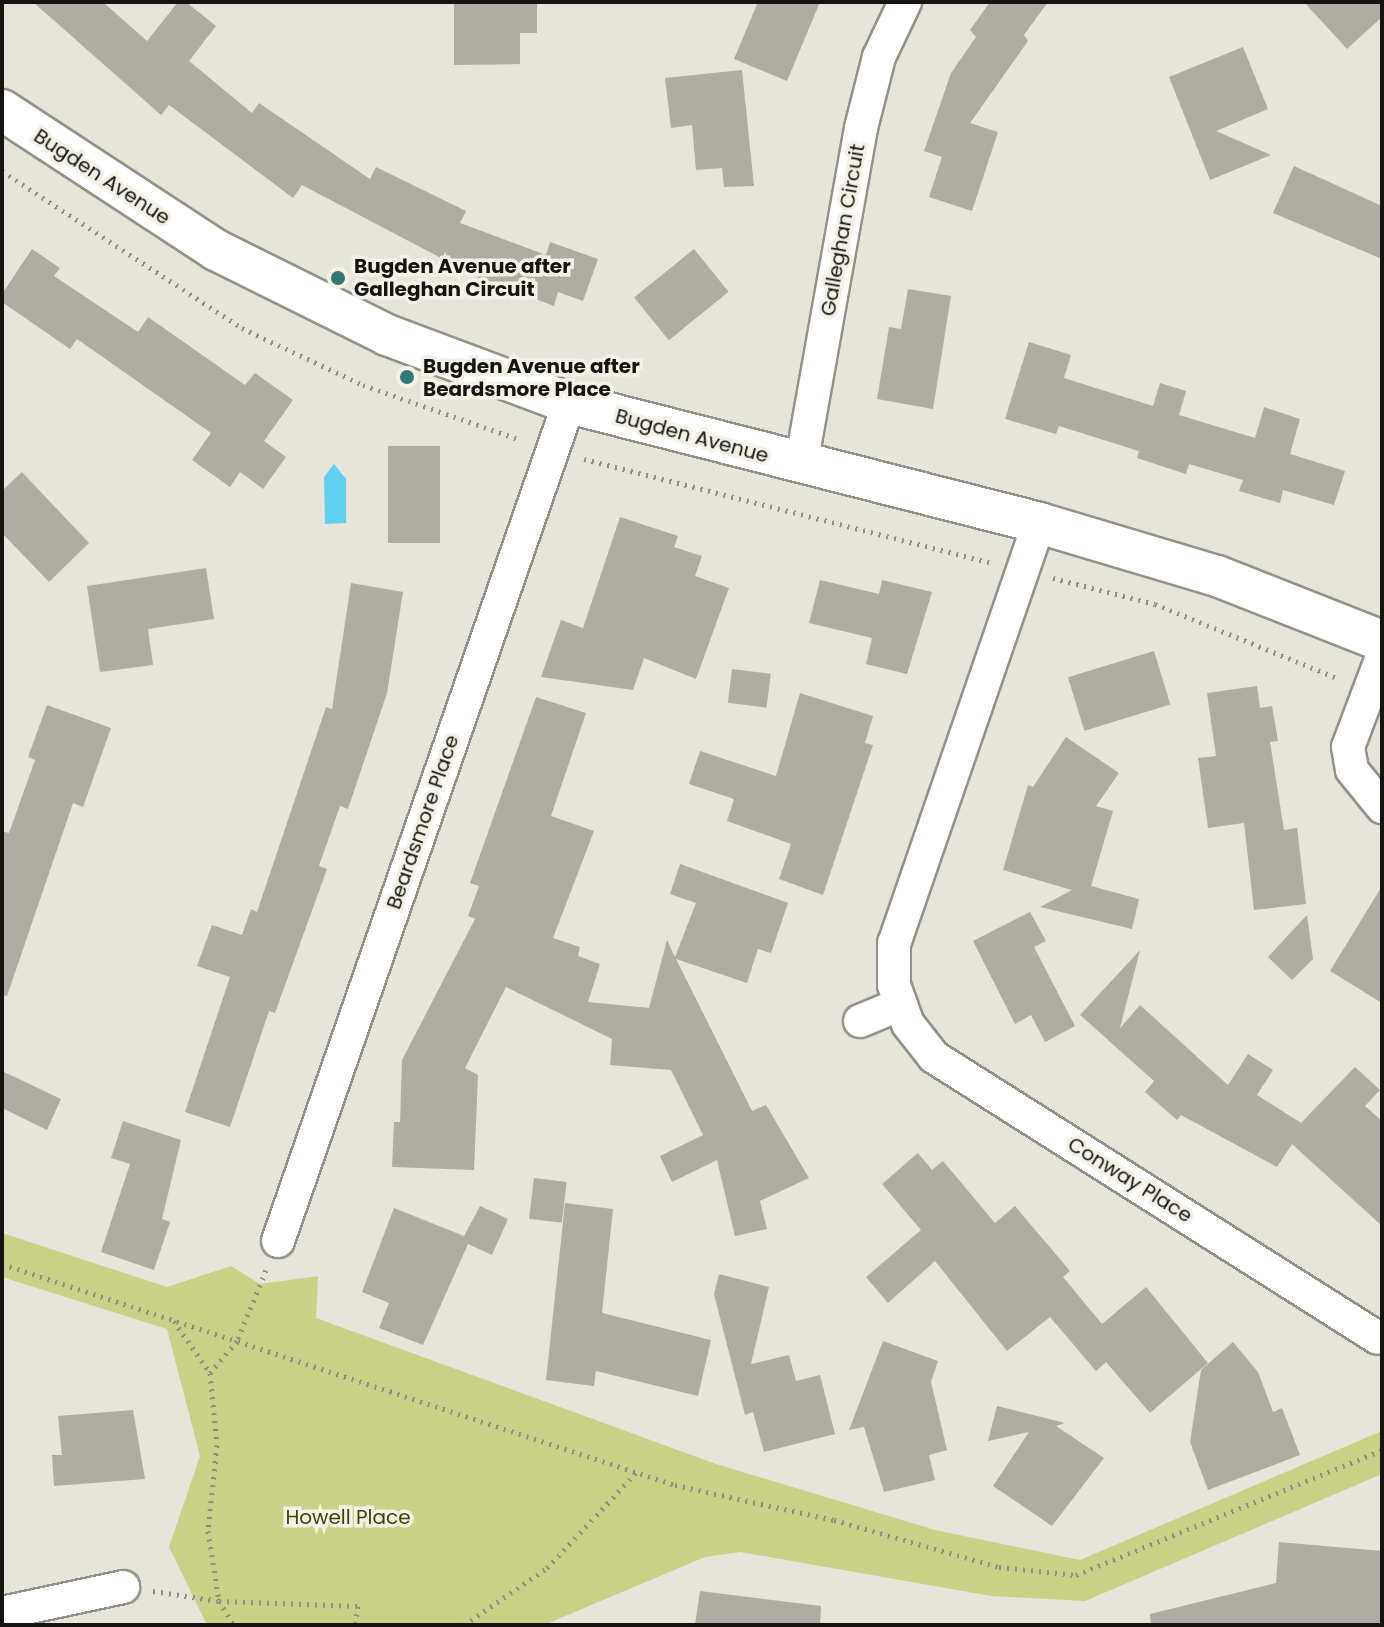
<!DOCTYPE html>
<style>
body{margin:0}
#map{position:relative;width:1384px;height:1627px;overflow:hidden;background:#e7e4da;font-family:Poppins,sans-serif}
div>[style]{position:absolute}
.green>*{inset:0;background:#c7d287}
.water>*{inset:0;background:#60d2ef}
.building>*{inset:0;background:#afada3;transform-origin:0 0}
.path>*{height:5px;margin-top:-2.5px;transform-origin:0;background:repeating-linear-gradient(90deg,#918f87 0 2px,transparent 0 8px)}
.roads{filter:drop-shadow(2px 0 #949288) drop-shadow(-2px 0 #949288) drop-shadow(0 2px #949288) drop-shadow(0 -2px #949288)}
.minor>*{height:32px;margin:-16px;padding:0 16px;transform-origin:16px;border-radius:16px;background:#fff}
.tertiary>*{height:40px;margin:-20px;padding:0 20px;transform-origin:20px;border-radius:20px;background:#fff}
.dots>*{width:22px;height:22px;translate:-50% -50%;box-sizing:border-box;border:4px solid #f4f2e7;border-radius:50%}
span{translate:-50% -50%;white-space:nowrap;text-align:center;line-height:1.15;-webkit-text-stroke:7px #f4f2e7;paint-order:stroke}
.street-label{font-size:20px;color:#151410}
.poi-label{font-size:20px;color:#151410;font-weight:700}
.left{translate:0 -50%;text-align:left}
.park-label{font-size:20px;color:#3e4400}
.frame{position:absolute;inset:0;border:4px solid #151410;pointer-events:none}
</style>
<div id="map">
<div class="green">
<i style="clip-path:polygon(2px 1233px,167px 1287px,231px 1266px,260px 1284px,318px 1276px,316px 1318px,716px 1464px,935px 1530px,1080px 1560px,1382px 1431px,1382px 1474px,1085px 1601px,991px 1596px,740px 1552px,705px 1557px,544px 1625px,207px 1625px,169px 1547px,200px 1456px,167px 1329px,2px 1277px)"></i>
</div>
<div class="water">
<i style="clip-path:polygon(334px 464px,346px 479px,346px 523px,325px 524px,324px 477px)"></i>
</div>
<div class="building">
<i style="clip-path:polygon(33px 2px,103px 2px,147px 41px,178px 2px,186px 2px,216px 26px,189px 61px,252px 113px,259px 103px,370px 179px,376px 167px,466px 211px,460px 223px,546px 255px,550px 242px,598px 259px,583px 301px,558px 292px,554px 306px,479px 278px,302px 185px,293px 198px,169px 105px,161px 115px)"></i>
<i style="clip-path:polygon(454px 2px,537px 2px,537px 33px,520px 33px,520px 64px,454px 65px)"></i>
<i style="clip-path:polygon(758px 2px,820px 2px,787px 81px,734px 59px)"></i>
<i style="clip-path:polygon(990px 2px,1048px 2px,1024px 35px,1028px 41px,970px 123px,998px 132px,972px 211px,929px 197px,942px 157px,924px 151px,951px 73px,976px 37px,970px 30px)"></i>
<i style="clip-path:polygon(1304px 2px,1382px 2px,1382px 17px,1347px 49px)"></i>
<i style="clip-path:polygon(1243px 47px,1268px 109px,1216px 131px,1271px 155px,1210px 180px,1169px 77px)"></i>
<i style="clip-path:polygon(742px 70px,754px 186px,724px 187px,722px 168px,696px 170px,692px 125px,671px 128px,665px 78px)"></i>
<i style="clip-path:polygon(1294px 166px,1382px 206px,1382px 259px,1273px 213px)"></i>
<i style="clip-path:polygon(32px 249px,60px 268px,54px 276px,138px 332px,148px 317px,245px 385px,255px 373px,293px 400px,264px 441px,286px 457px,263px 489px,240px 472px,230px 487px,192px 460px,211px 433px,77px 339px,70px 349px,2px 302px,2px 294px)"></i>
<i style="left:694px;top:249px;width:55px;height:77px;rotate:51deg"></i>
<i style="clip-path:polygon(908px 289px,951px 296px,933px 409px,877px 399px,889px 327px,901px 329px)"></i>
<i style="clip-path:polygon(1029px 342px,1071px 355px,1064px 378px,1153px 406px,1160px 383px,1186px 391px,1179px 415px,1255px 438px,1264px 407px,1300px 419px,1290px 454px,1345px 471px,1334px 505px,1283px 490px,1280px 503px,1239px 491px,1243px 480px,1189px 464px,1186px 474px,1137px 458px,1139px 451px,1059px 426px,1056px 434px,1005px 419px)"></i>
<i style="left:388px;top:446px;width:52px;height:97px"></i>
<i style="clip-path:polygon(22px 472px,89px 543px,49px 582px,2px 533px,2px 491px)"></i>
<i style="clip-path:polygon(620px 517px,678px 536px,674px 547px,702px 556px,695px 576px,729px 588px,696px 679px,644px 658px,633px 690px,541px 677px,561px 620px,583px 628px)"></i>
<i style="clip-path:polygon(206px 568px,214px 619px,148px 629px,153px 665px,100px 672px,87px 586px)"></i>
<i style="clip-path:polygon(820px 580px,879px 594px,882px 580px,932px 592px,907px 674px,866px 664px,872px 638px,809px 623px)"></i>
<i style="clip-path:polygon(351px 583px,403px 592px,387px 693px,348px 809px,340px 806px,319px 866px,327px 869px,275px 1013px,269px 1011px,230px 1127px,185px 1112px,230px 977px,197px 966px,212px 925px,242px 935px,251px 909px,257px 912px,326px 707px,332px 709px)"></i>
<i style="left:1154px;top:651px;width:56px;height:90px;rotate:73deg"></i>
<i style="left:732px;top:669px;width:39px;height:34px;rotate:7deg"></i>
<i style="clip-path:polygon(1257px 686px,1260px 708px,1272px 706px,1278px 741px,1270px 742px,1284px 830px,1297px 828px,1306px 904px,1254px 910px,1244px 823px,1208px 828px,1198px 758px,1216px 756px,1207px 693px)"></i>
<i style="clip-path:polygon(800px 693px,873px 716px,865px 743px,873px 745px,823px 895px,779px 879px,791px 844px,727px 821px,734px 799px,689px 784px,700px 751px,776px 776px)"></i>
<i style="clip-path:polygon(536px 697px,586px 713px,551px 816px,594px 831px,553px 938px,580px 947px,578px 956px,600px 964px,588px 1002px,649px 1008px,667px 940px,675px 957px,696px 903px,670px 894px,680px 864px,788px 903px,771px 953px,758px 949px,747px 983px,676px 959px,752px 1111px,766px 1105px,809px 1178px,760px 1201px,767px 1229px,735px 1236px,717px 1160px,672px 1182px,660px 1156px,703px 1135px,671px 1070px,610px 1065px,612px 1039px,506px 987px,465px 1068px,478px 1075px,474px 1170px,392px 1167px,394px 1122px,400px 1122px,402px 1060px,475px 919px,468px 916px,479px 886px,470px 883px)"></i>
<i style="clip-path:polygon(47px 705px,111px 728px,83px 807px,73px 803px,7px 996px,2px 995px,2px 831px,9px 833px,35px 760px,28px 757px)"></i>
<i style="clip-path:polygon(1066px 737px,1119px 773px,1096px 806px,1113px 811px,1091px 886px,1139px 899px,1132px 929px,1040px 907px,1072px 890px,1003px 870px,1028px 785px,1033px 787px)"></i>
<i style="clip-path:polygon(1382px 886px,1382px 1003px,1330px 971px)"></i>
<i style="clip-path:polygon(1030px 912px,1046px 941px,1034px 947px,1075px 1026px,1045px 1042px,1031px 1015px,1015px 1024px,973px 941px)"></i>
<i style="clip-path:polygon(1307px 915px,1313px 959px,1292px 980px,1268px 957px)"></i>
<i style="clip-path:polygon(1140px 950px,1120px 1028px,1140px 1005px,1228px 1085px,1248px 1054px,1273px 1070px,1257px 1095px,1301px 1123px,1355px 1067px,1380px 1090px,1365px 1106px,1382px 1121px,1382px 1226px,1292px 1144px,1277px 1167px,1181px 1115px,1177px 1120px,1145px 1092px,1154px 1081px,1080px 1015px)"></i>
<i style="clip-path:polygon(2px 1071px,61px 1099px,47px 1130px,2px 1108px)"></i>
<i style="clip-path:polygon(123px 1121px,181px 1140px,162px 1219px,170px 1222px,154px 1270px,101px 1252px,130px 1164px,111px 1158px)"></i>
<i style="clip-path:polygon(918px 1153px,932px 1170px,943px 1161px,995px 1223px,1015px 1206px,1070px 1271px,1063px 1277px,1102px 1324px,1146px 1287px,1208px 1363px,1150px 1413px,1106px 1362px,1096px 1371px,1050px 1317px,1007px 1351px,935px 1261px,888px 1303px,866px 1277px,921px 1230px,882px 1184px)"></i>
<i style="left:534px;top:1178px;width:33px;height:41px;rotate:7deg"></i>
<i style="clip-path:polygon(565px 1203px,613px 1209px,602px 1313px,711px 1340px,698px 1396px,596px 1371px,594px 1386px,546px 1380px)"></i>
<i style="clip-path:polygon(480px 1206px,508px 1219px,492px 1255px,468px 1244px,423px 1345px,379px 1328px,389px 1303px,362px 1292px,394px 1208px,464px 1236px)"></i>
<i style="clip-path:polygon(719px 1274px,769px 1287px,751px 1364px,789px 1355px,796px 1381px,820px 1375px,835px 1434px,764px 1452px,753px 1412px,745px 1415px,714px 1294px)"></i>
<i style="clip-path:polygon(883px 1341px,938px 1361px,931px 1382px,947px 1450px,929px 1455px,935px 1480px,884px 1492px,864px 1427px,849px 1430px)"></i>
<i style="clip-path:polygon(1233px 1342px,1258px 1372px,1273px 1412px,1282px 1408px,1300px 1455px,1208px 1490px,1190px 1442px,1201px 1370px)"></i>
<i style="clip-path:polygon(997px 1406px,1065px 1423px,1056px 1426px,1104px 1458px,1052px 1526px,993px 1486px,1029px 1432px,988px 1441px)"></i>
<i style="clip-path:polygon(133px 1410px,145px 1479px,54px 1486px,52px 1455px,62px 1455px,58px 1416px)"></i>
<i style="clip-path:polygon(1279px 1542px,1382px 1551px,1382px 1625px,1151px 1625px,1150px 1614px,1276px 1583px)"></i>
<i style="clip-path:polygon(700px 1591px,821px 1606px,820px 1625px,695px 1625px)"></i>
</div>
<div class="path">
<i style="left:2px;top:171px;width:287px;rotate:33.2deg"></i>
<i style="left:242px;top:328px;width:134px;rotate:25.2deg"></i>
<i style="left:363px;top:385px;width:167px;rotate:19.2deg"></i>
<i style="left:584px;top:459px;width:418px;rotate:14.3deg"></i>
<i style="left:1053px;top:578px;width:105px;rotate:14.3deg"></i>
<i style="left:1155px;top:604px;width:196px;rotate:22.1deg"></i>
<i style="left:2px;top:1264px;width:708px;rotate:18.18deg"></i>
<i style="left:675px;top:1485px;width:163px;rotate:12.4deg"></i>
<i style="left:834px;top:1520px;width:172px;rotate:15.9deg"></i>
<i style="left:999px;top:1567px;width:77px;rotate:5.9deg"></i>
<i style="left:1076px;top:1575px;width:331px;rotate:-22.2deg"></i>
<i style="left:266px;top:1270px;width:77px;rotate:112.2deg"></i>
<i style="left:237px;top:1341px;width:42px;rotate:130.2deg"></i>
<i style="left:210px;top:1373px;width:72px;rotate:84.4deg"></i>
<i style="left:217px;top:1445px;width:86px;rotate:96deg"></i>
<i style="left:208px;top:1531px;width:71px;rotate:81.1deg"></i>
<i style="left:219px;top:1601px;width:139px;rotate:2.1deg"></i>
<i style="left:358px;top:1606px;width:19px;rotate:99deg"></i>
<i style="left:174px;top:1321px;width:63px;rotate:55.3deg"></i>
<i style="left:153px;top:1591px;width:67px;rotate:8.6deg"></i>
<i style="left:219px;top:1601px;width:28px;rotate:58deg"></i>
<i style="left:464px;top:1625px;width:101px;rotate:-34.5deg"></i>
<i style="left:547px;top:1568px;width:130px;rotate:-46.9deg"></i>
</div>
<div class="roads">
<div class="minor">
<i style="left:801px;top:465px;width:342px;rotate:-79.9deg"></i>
<i style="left:861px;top:128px;width:73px;rotate:-75.8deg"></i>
<i style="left:879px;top:57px;width:61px;rotate:-64.7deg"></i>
<i style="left:1039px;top:523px;width:444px;rotate:109deg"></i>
<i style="left:894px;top:943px;width:42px;rotate:90deg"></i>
<i style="left:894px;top:985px;width:41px;rotate:70.3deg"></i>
<i style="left:908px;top:1024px;width:42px;rotate:51.8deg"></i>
<i style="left:934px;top:1057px;width:525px;rotate:32.33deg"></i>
<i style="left:1382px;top:657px;width:96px;rotate:110.7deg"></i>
<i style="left:1348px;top:747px;width:23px;rotate:80deg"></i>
<i style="left:1352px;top:770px;width:48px;rotate:51deg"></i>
<i style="left:860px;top:1021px;width:44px;rotate:-22.5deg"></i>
<i style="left:278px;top:1241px;width:887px;rotate:-70.85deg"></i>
<i style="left:2px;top:1613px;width:124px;rotate:-12.1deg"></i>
</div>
<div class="tertiary">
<i style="left:2px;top:110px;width:256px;rotate:33.2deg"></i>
<i style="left:216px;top:250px;width:191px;rotate:26.4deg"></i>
<i style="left:387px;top:335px;width:194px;rotate:20.5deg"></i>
<i style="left:569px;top:403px;width:485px;rotate:14.3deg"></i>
<i style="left:1039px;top:523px;width:186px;rotate:16.6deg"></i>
<i style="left:1217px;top:576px;width:177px;rotate:21.5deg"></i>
</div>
</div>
<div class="dots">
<i style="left:338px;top:278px;background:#317974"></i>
<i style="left:407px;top:377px;background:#317974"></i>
</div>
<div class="street-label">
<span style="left:102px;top:177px;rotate:33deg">Bugden Avenue</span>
<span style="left:843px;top:230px;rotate:-80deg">Galleghan Circuit</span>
<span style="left:692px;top:436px;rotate:15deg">Bugden Avenue</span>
<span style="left:423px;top:822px;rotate:-71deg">Beardsmore Place</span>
<span style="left:1130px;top:1180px;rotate:32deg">Conway Place</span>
</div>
<div class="poi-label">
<span class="left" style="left:354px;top:278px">Bugden Avenue after<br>Galleghan Circuit</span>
<span class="left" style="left:423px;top:378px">Bugden Avenue after<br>Beardsmore Place</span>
</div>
<div class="park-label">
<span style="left:348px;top:1517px">Howell Place</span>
</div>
<div class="frame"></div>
</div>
